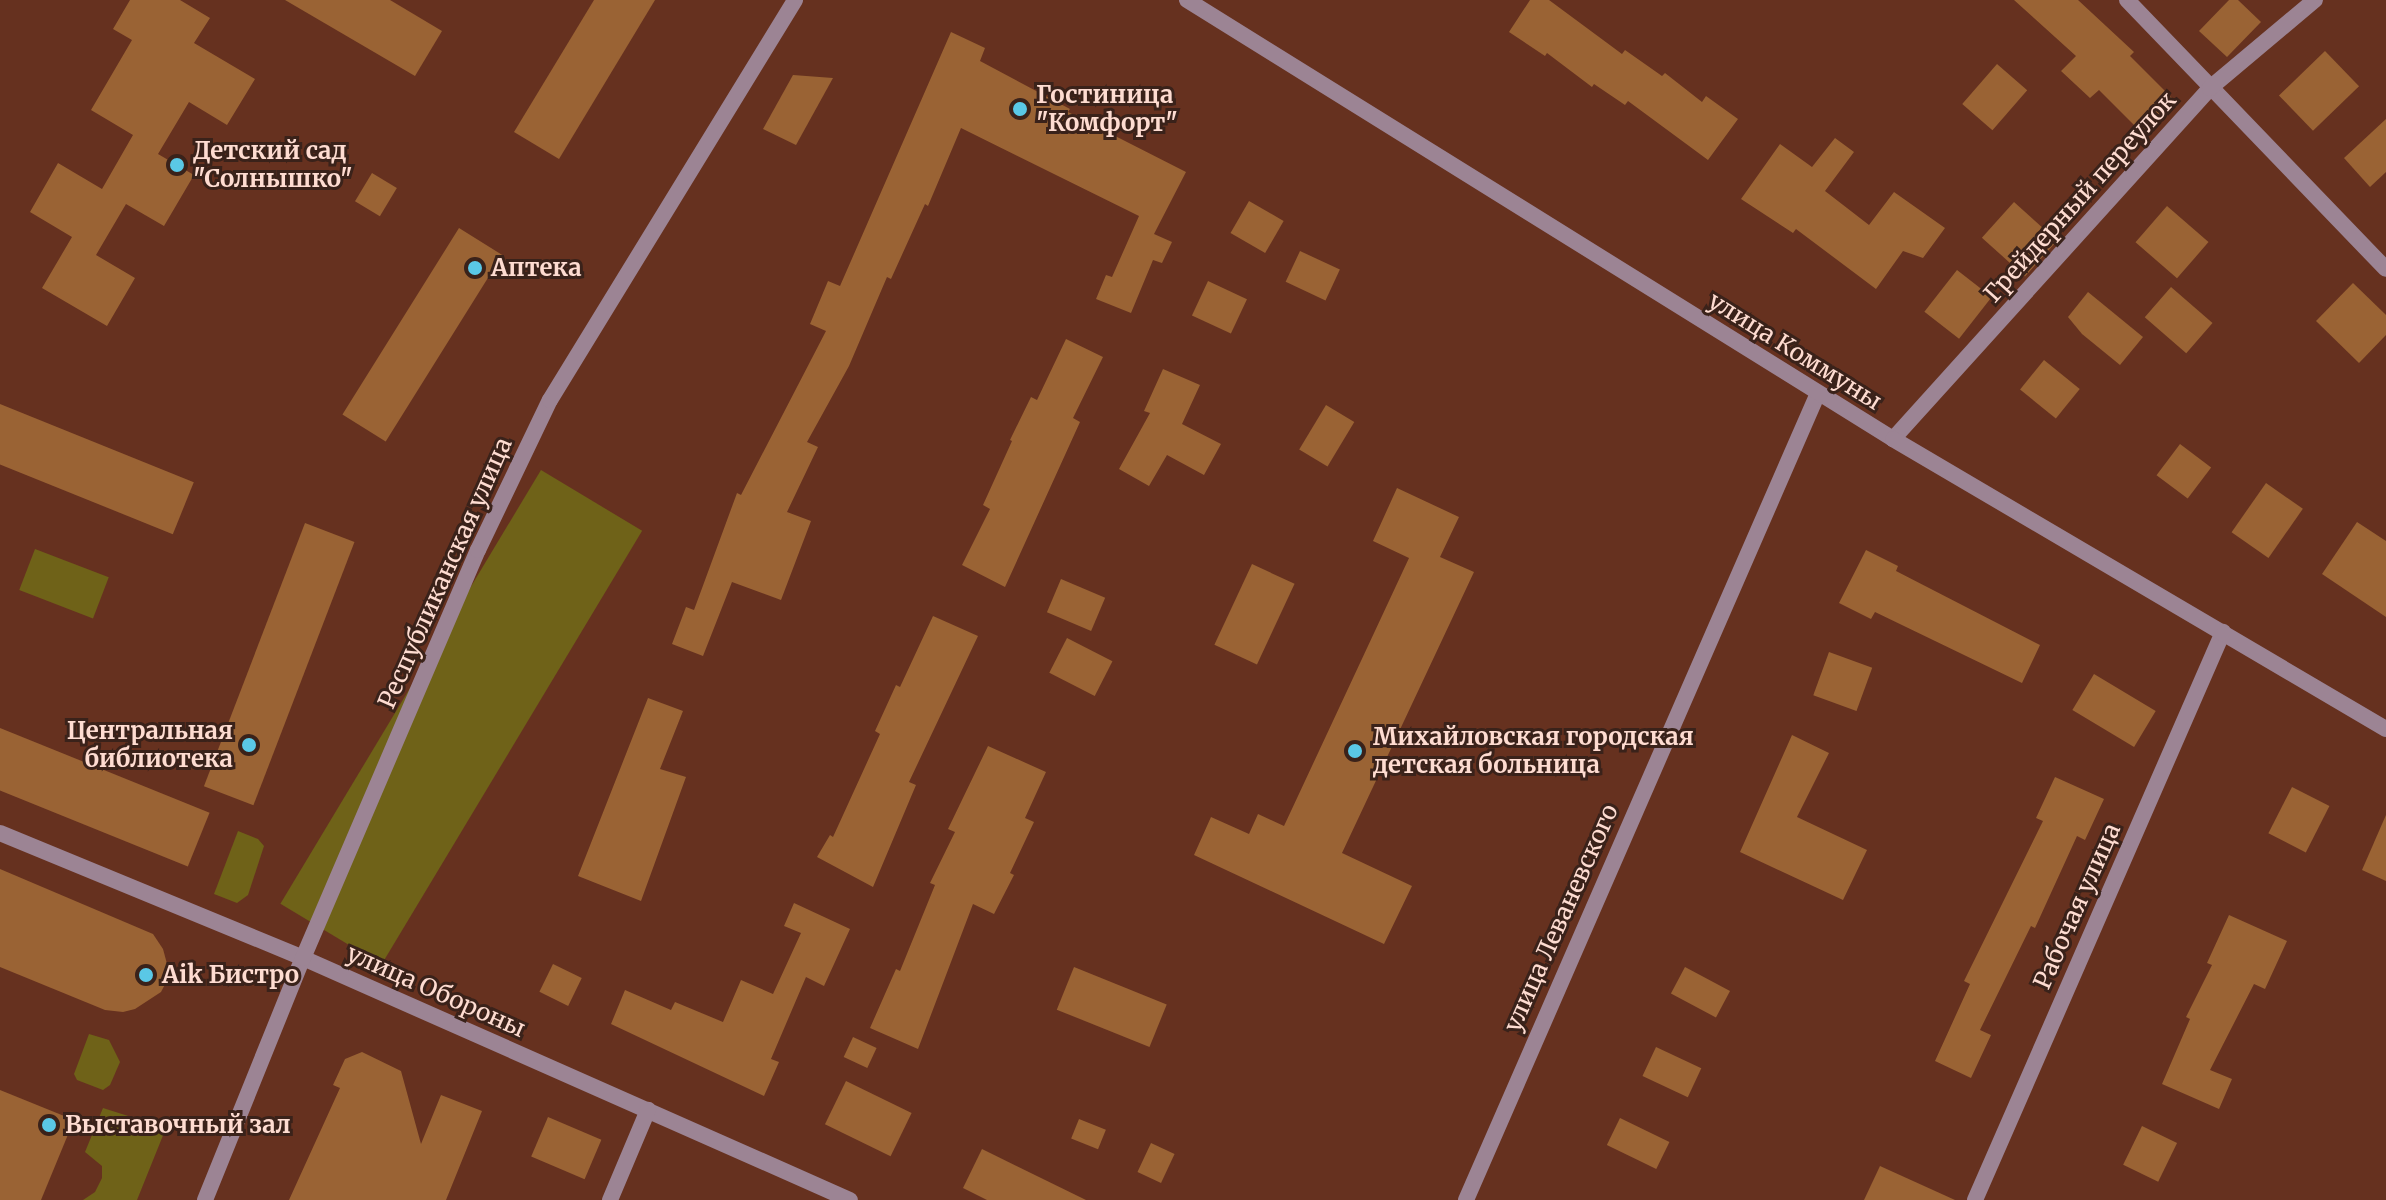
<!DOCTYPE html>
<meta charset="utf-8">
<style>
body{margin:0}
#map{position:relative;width:2386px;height:1200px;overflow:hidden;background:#66311f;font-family:Merriweather,serif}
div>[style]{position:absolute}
.green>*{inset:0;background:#6f6218;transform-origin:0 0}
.building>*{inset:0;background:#9a6334;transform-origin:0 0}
.minor>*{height:16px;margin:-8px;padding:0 8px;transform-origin:8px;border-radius:8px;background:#9c8494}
.tertiary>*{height:16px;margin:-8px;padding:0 8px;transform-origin:8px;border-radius:8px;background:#9c8494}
.dots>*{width:22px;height:22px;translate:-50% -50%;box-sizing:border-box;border:4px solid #3a221a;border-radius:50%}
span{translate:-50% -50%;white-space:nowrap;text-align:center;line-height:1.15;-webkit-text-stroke:6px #3a221a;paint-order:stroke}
.poi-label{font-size:24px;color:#fedcd1;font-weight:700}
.left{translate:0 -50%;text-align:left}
.right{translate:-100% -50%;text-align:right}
.street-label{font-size:24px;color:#fedcd1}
</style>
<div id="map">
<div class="green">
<i style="left:541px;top:470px;width:118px;height:506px;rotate:31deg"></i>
<i style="left:35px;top:549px;width:79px;height:44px;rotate:21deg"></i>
<i style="clip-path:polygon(238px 831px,258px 839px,264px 846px,248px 895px,237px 903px,214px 894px)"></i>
<i style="clip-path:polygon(89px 1034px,109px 1040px,120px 1062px,110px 1085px,103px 1090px,77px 1080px,74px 1074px)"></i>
<i style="clip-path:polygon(103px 1108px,166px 1128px,137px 1200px,83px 1200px,95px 1192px,102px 1178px,102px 1166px,85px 1152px)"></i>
</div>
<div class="building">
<i style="clip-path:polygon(130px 0,180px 0,210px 18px,194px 43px,255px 79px,227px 125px,189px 102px,158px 154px,194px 175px,164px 226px,126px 204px,96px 255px,135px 278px,107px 326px,42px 288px,72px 237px,30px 212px,58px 163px,102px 189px,133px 135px,91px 110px,132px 40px,113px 29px)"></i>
<i style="clip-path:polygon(285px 0,390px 0,442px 31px,415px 76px)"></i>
<i style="clip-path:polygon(594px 0,655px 0,559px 159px,514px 132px)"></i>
<i style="clip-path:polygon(1530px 0,1549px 0,1622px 54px,1625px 50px,1662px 76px,1665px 73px,1702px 102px,1706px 96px,1738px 119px,1708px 160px,1628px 101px,1625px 105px,1594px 84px,1592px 87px,1547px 53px,1545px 56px,1509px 32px)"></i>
<i style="clip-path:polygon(2014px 0,2078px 0,2134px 52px,2130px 56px,2175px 101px,2142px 133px,2099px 90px,2090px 98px,2061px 71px,2076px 56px)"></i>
<i style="clip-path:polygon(2229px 0,2238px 0,2261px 22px,2227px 57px,2199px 31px)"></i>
<i style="clip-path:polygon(951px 32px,985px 48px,980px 61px,1070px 109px,1068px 112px,1186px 172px,1154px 234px,1172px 242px,1162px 263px,1153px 260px,1131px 313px,1096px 299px,1106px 275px,1112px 277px,1139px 216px,961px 128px,928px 206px,925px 204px,891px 279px,887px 277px,849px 366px,807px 442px,818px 447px,787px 512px,811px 521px,781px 600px,732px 582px,703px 656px,672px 644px,686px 607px,694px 610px,737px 493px,741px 495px,826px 331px,810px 324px,828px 281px,840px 286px)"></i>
<i style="left:2325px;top:51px;width:49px;height:64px;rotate:46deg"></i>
<i style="left:1997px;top:64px;width:40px;height:53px;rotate:41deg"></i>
<i style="clip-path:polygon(793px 75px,833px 78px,796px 145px,763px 129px)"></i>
<i style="clip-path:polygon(2386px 119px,2386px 172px,2370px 187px,2344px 158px)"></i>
<i style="clip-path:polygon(1835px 138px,1854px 152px,1825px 191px,1869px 225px,1894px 192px,1945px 228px,1923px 258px,1903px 251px,1876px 289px,1796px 229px,1793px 233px,1741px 199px,1780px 144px,1812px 167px)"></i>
<i style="left:372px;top:173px;width:29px;height:33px;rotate:31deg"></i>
<i style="left:1249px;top:201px;width:40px;height:37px;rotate:30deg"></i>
<i style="left:2014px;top:202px;width:58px;height:48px;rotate:42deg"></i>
<i style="left:2167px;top:206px;width:55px;height:48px;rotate:41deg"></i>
<i style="left:459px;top:228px;width:51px;height:220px;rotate:32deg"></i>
<i style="left:1300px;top:251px;width:44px;height:34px;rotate:25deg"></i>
<i style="left:1957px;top:270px;width:44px;height:53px;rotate:38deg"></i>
<i style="left:1208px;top:281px;width:43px;height:38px;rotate:25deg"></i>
<i style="clip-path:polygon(2353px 283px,2386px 315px,2386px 335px,2359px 363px,2316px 321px)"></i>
<i style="left:2171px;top:287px;width:55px;height:40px;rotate:41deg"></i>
<i style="clip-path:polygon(2088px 292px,2143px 337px,2120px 365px,2082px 334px,2068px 317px)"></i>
<i style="clip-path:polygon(1066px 339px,1103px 357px,1073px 418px,1080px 422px,1005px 587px,962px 565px,990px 509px,983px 505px,1012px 441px,1010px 440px,1031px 397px,1037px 400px)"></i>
<i style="left:2044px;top:360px;width:46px;height:38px;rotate:39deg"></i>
<i style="clip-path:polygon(1163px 369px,1200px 385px,1182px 424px,1221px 444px,1204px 475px,1167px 455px,1149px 486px,1119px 469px,1150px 413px,1144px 411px)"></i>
<i style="left:0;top:404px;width:209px;height:56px;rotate:22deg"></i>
<i style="left:1326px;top:405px;width:33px;height:52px;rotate:31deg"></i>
<i style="left:2180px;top:444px;width:39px;height:39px;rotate:37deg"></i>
<i style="left:2266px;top:483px;width:45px;height:60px;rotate:35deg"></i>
<i style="clip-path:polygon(1397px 488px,1459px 517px,1440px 557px,1474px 572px,1342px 853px,1412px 886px,1384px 944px,1194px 855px,1211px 817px,1249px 834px,1258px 814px,1284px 826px,1409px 558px,1373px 541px)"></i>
<i style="clip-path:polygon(2357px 522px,2386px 541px,2386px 617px,2322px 574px)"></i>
<i style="left:305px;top:523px;width:53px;height:282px;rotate:21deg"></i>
<i style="clip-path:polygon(1866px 550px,1898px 566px,1896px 571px,2040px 645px,2022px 683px,1875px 612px,1871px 619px,1839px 603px)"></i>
<i style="left:1252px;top:564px;width:47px;height:89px;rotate:25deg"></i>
<i style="left:1061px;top:579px;width:48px;height:36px;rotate:23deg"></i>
<i style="clip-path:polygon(933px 616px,978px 636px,909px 782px,916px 785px,873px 887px,817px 857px,830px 835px,833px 837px,880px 734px,875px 731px,896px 685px,900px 687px)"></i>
<i style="left:1067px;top:638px;width:51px;height:39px;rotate:27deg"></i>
<i style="left:1829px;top:652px;width:46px;height:46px;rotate:20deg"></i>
<i style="left:2094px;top:674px;width:72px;height:42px;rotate:31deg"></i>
<i style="clip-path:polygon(648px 698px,683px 711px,660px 769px,686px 777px,641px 901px,578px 876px)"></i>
<i style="left:0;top:728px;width:226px;height:58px;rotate:22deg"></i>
<i style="clip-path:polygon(1792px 735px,1829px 753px,1797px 817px,1867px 850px,1843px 900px,1740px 852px)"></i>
<i style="clip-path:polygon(988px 746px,1046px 772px,1025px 818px,1034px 822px,1010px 873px,1014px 875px,994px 914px,973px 904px,918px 1049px,870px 1028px,896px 969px,900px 971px,935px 885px,930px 883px,955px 832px,948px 829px)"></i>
<i style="clip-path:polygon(2055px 777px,2104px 799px,2085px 840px,2077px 836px,2035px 928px,2031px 926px,1980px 1030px,1991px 1035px,1971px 1078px,1935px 1061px,1970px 984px,1964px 981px,2043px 821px,2036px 818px)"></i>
<i style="left:2292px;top:787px;width:42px;height:52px;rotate:27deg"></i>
<i style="clip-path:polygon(2386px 815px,2386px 881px,2362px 870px)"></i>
<i style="clip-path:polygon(0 869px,153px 934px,163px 949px,170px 975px,161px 992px,135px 1009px,123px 1012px,105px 1010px,0 967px)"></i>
<i style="clip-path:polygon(794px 903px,850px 929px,824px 986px,806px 977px,771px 1059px,779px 1062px,764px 1096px,611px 1024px,625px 990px,671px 1010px,675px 1002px,723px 1022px,741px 980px,773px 994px,801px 933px,784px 926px)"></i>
<i style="clip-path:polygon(2229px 915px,2287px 941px,2265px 989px,2254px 984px,2210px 1070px,2232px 1079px,2219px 1109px,2162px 1084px,2190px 1019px,2186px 1017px,2212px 965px,2207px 963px)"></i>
<i style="left:553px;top:964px;width:32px;height:31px;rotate:26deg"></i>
<i style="left:1074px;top:967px;width:100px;height:46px;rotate:22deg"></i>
<i style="left:1685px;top:967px;width:51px;height:30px;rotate:28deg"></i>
<i style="left:853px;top:1037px;width:26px;height:22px;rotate:25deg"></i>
<i style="left:1656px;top:1047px;width:50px;height:32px;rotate:25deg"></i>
<i style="clip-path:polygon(362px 1052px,401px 1071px,421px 1144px,441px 1095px,482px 1111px,446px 1200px,289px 1200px,340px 1088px,333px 1085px,345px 1059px)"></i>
<i style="left:846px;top:1081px;width:73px;height:48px;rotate:26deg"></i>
<i style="clip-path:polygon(0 1090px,74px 1120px,41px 1200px,0 1200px)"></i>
<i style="left:548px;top:1117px;width:58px;height:43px;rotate:23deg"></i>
<i style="left:1620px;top:1118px;width:55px;height:30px;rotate:26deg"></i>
<i style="left:1079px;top:1119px;width:29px;height:21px;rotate:22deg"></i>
<i style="left:2142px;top:1126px;width:39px;height:43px;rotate:26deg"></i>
<i style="left:1151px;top:1143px;width:26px;height:32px;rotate:25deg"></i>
<i style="clip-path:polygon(982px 1149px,1086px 1200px,987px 1200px,963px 1188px)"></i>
<i style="clip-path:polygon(1880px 1166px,1955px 1200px,1864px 1200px)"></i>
</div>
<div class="minor">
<i style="left:2127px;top:0;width:373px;rotate:46.1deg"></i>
<i style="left:1893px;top:439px;width:473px;rotate:-47.9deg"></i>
<i style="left:2210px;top:88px;width:137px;rotate:-40deg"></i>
<i style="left:303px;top:958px;width:598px;rotate:23.87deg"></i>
<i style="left:610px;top:1200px;width:98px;rotate:-67.1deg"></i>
<i style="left:1466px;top:1200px;width:880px;rotate:-66.43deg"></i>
<i style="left:1975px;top:1200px;width:620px;rotate:-66.41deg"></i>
</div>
<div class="tertiary">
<i style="left:1187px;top:0;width:831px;rotate:31.87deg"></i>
<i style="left:1893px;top:439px;width:572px;rotate:30.47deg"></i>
<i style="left:0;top:833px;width:328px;rotate:22.4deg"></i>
<i style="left:205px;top:1200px;width:261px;rotate:-68deg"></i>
<i style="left:303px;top:958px;width:444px;rotate:-66.8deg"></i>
<i style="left:478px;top:550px;width:166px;rotate:-64.4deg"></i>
<i style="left:550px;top:400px;width:469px;rotate:-58.5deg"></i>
</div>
<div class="dots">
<i style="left:1020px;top:109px;background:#5ac8e6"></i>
<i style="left:177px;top:165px;background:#5ac8e6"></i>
<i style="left:475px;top:268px;background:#5ac8e6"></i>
<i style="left:249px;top:745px;background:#5ac8e6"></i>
<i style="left:1355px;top:751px;background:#5ac8e6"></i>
<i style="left:146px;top:975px;background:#5ac8e6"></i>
<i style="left:49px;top:1125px;background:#5ac8e6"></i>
</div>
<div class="poi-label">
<span class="left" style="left:1036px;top:109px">Гостиница<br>"Комфорт"</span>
<span class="left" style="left:193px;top:165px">Детский сад<br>"Солнышко"</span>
<span class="left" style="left:491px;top:268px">Аптека</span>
<span class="right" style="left:233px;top:745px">Центральная<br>библиотека</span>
<span class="left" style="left:1373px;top:751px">Михайловская городская<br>детская больница</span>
<span class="left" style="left:162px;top:975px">Aik Бистро</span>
<span class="left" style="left:65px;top:1125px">Выставочный зал</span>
</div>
<div class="street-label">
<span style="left:2080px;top:197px;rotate:-48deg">Грейдерный переулок</span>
<span style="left:1795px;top:351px;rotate:32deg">улица Коммуны</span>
<span style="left:445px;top:573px;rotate:-66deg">Республиканская улица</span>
<span style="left:2077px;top:906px;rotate:-66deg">Рабочая улица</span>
<span style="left:1561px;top:918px;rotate:-66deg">улица Леваневского</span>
<span style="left:436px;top:991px;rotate:24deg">улица Обороны</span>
</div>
</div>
